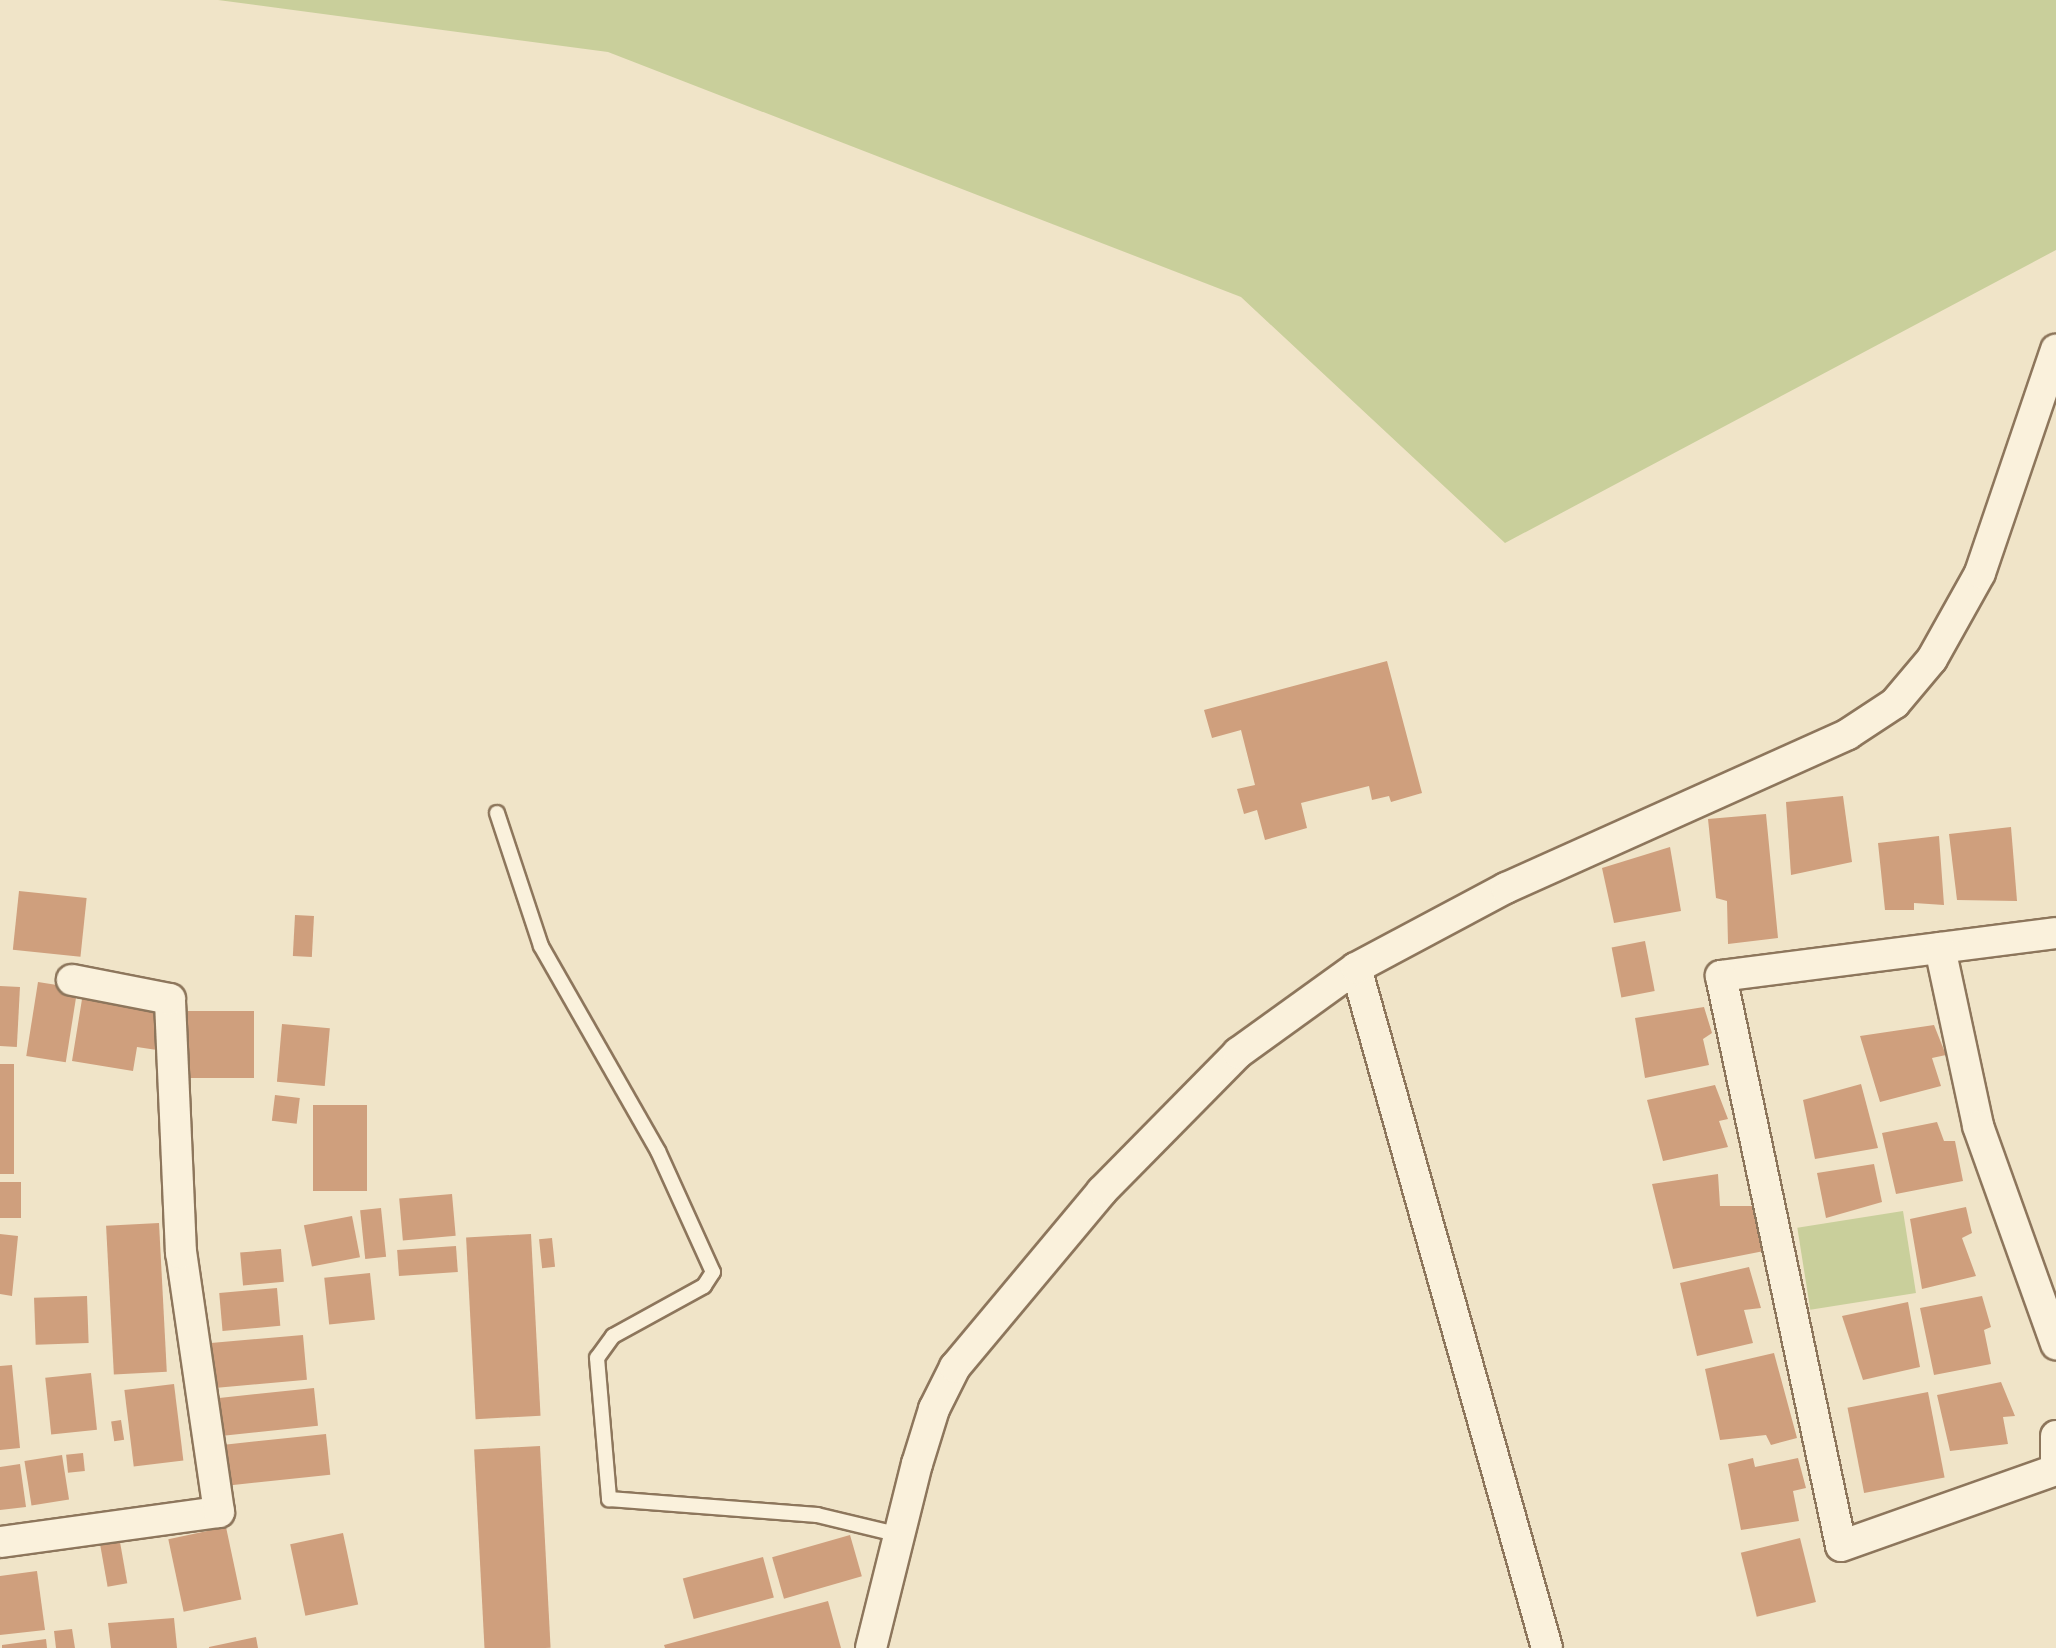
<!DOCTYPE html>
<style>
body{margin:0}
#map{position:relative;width:2056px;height:1648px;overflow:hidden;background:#f0e4c8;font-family:"Zilla Slab",serif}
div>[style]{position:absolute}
.green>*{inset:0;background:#c9cf9b;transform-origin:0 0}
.building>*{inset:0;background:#cf9f7d;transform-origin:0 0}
.roads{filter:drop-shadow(2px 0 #8d765c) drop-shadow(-2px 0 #8d765c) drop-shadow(0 2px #8d765c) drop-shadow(0 -2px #8d765c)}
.lane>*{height:14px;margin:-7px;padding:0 7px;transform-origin:7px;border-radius:7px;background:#faf1dc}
.street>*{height:30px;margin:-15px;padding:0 15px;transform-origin:15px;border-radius:15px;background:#faf1dc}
span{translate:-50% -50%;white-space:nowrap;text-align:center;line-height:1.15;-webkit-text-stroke:8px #f7eed8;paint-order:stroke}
</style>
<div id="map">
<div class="green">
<i style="clip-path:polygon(218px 0,2056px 0,2056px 250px,1505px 543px,1241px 297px,608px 52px)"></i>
<i style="left:1903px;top:1211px;width:83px;height:107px;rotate:81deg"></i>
</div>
<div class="building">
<i style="clip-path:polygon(1387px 661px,1422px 793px,1391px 802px,1389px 796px,1372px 800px,1369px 786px,1301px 803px,1307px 828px,1265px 840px,1257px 810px,1244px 814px,1237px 789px,1255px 785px,1241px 730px,1212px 738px,1204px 710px)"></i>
<i style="clip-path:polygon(1843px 796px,1852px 862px,1791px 875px,1786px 802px)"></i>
<i style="clip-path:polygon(1766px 814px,1778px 938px,1728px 944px,1727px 901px,1716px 898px,1708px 819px)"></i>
<i style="clip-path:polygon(2011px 827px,2017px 901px,1957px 900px,1949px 834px)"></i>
<i style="clip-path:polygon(1939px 836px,1944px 905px,1914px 903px,1914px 910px,1885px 910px,1878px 843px)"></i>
<i style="clip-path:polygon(1670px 847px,1681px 911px,1614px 923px,1602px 868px)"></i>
<i style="left:19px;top:891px;width:68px;height:59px;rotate:6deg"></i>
<i style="left:295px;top:915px;width:19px;height:41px;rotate:3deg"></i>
<i style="left:1645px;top:941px;width:51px;height:34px;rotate:79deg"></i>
<i style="left:38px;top:982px;width:40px;height:75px;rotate:9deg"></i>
<i style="left:0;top:986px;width:20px;height:60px;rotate:3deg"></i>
<i style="clip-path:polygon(83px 993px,164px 1007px,157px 1050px,137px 1047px,133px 1071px,72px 1061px)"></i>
<i style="clip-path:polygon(1704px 1007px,1712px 1033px,1703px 1039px,1709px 1065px,1645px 1078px,1635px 1018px)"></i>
<i style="left:188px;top:1011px;width:66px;height:67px"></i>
<i style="left:282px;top:1024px;width:48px;height:58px;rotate:5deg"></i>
<i style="clip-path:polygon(1934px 1025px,1946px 1055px,1932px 1058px,1941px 1086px,1880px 1102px,1860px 1036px)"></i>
<i style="left:0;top:1064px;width:14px;height:110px"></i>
<i style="clip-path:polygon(1861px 1084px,1878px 1148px,1815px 1159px,1803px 1100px)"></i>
<i style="clip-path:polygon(1715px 1085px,1728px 1119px,1719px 1121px,1728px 1147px,1663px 1161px,1647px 1100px)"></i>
<i style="left:275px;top:1095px;width:25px;height:26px;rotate:7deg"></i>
<i style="left:313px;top:1105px;width:54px;height:86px"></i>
<i style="clip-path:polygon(1937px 1122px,1944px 1141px,1955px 1141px,1963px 1181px,1896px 1194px,1882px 1133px)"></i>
<i style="clip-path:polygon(1874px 1164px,1882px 1202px,1826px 1218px,1817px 1173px)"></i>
<i style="clip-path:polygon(1718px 1174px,1720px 1206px,1759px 1206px,1769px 1250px,1673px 1269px,1652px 1184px)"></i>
<i style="left:0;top:1182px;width:21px;height:36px"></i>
<i style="left:452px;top:1194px;width:42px;height:53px;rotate:85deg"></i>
<i style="clip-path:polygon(1966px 1207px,1972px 1233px,1962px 1238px,1976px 1276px,1922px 1289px,1910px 1219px)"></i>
<i style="left:381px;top:1208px;width:49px;height:21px;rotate:84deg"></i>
<i style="left:352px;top:1216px;width:42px;height:49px;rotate:79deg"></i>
<i style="left:159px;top:1223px;width:149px;height:53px;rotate:87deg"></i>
<i style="clip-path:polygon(0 1234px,18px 1236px,12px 1296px,0 1294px)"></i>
<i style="left:531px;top:1234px;width:182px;height:65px;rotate:87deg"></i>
<i style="left:552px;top:1238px;width:29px;height:13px;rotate:84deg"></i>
<i style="left:456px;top:1246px;width:26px;height:59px;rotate:86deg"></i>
<i style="left:281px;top:1249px;width:33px;height:41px;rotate:85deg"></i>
<i style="clip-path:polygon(1749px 1267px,1761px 1308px,1744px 1310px,1753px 1343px,1697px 1356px,1680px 1283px)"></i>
<i style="left:370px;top:1273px;width:47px;height:46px;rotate:84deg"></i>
<i style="left:277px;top:1288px;width:38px;height:58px;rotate:85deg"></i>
<i style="left:87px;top:1296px;width:47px;height:53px;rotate:88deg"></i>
<i style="clip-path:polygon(1982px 1296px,1991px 1327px,1984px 1330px,1991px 1364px,1934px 1375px,1920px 1308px)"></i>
<i style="clip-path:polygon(1908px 1302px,1920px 1367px,1863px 1380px,1842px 1316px)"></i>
<i style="left:303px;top:1335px;width:45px;height:101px;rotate:85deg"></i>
<i style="clip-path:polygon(1774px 1353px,1797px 1438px,1771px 1445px,1766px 1435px,1720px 1440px,1705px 1369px)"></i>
<i style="clip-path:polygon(12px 1365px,20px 1448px,0 1450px,0 1366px)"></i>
<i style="left:91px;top:1373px;width:57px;height:46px;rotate:84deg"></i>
<i style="clip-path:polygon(2001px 1382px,2015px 1416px,2003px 1417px,2008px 1444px,1950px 1451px,1937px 1395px)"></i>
<i style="left:174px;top:1384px;width:77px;height:50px;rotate:83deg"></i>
<i style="left:314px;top:1388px;width:38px;height:100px;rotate:84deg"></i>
<i style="left:1928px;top:1392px;width:87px;height:82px;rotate:79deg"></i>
<i style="left:121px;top:1420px;width:20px;height:10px;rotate:81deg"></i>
<i style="left:326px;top:1434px;width:41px;height:109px;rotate:84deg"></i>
<i style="left:540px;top:1446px;width:202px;height:66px;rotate:87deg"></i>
<i style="left:83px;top:1453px;width:18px;height:17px;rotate:84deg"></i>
<i style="left:62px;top:1455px;width:45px;height:38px;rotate:81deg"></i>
<i style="clip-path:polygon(1753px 1458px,1755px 1467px,1798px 1458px,1806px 1488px,1793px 1491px,1799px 1521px,1741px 1530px,1728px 1464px)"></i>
<i style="clip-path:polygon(20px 1464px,26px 1507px,0 1510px,0 1467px)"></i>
<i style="left:226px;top:1527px;width:74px;height:59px;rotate:78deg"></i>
<i style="left:343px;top:1533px;width:73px;height:54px;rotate:78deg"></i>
<i style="left:850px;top:1535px;width:43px;height:81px;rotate:74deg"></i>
<i style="left:1800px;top:1538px;width:66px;height:61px;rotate:76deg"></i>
<i style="left:120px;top:1542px;width:42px;height:20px;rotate:80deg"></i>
<i style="left:763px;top:1557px;width:42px;height:83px;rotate:75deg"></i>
<i style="clip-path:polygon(37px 1571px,45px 1630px,0 1635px,0 1576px)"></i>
<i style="clip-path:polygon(828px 1601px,841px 1648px,665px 1648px,664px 1645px)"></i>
<i style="clip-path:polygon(174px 1618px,177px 1648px,111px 1648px,108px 1623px)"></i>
<i style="clip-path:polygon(72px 1629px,75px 1648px,56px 1648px,54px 1631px)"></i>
<i style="clip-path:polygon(256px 1637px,258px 1648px,209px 1648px,209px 1647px)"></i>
<i style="clip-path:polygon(46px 1639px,47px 1648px,2px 1648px,2px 1645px)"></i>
</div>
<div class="roads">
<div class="lane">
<i style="left:497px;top:813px;width:140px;rotate:71.7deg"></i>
<i style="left:541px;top:946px;width:236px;rotate:60.3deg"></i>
<i style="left:658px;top:1151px;width:133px;rotate:65.6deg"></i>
<i style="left:713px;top:1272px;width:17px;rotate:123deg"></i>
<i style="left:704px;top:1286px;width:104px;rotate:151.2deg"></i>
<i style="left:613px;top:1336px;width:27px;rotate:126deg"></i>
<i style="left:597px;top:1358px;width:142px;rotate:85.1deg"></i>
<i style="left:609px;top:1499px;width:209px;rotate:4.4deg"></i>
<i style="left:817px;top:1515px;width:85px;rotate:13.5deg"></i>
</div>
<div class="street">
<i style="left:2056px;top:933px;width:338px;rotate:172.7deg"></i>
<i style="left:1721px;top:976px;width:582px;rotate:78.11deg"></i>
<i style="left:1841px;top:1546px;width:228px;rotate:-19.5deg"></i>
<i style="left:1940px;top:948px;width:182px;rotate:77.9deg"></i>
<i style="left:1978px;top:1126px;width:232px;rotate:70.3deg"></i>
<i style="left:1356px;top:968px;width:706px;rotate:74.31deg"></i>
<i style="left:2056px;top:1436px;width:24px;rotate:90deg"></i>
<i style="left:0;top:1542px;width:221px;rotate:-7.8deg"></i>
<i style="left:219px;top:1512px;width:262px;rotate:-98.3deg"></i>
<i style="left:181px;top:1253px;width:254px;rotate:-92.5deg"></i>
<i style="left:170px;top:999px;width:100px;rotate:-169deg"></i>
<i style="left:871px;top:1648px;width:190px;rotate:-76deg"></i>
<i style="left:917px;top:1464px;width:58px;rotate:-72.8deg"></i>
<i style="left:934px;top:1409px;width:47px;rotate:-63.4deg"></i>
<i style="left:955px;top:1367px;width:229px;rotate:-50.1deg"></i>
<i style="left:1102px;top:1191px;width:194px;rotate:-45.4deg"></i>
<i style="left:1238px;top:1053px;width:145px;rotate:-35.8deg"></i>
<i style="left:1356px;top:968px;width:170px;rotate:-28.1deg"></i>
<i style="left:1506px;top:888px;width:375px;rotate:-24.2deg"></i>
<i style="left:1848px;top:734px;width:56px;rotate:-33.4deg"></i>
<i style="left:1895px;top:703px;width:57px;rotate:-49.9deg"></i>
<i style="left:1932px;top:659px;width:98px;rotate:-60.8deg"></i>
<i style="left:1980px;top:573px;width:236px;rotate:-71.2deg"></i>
</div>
</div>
</div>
